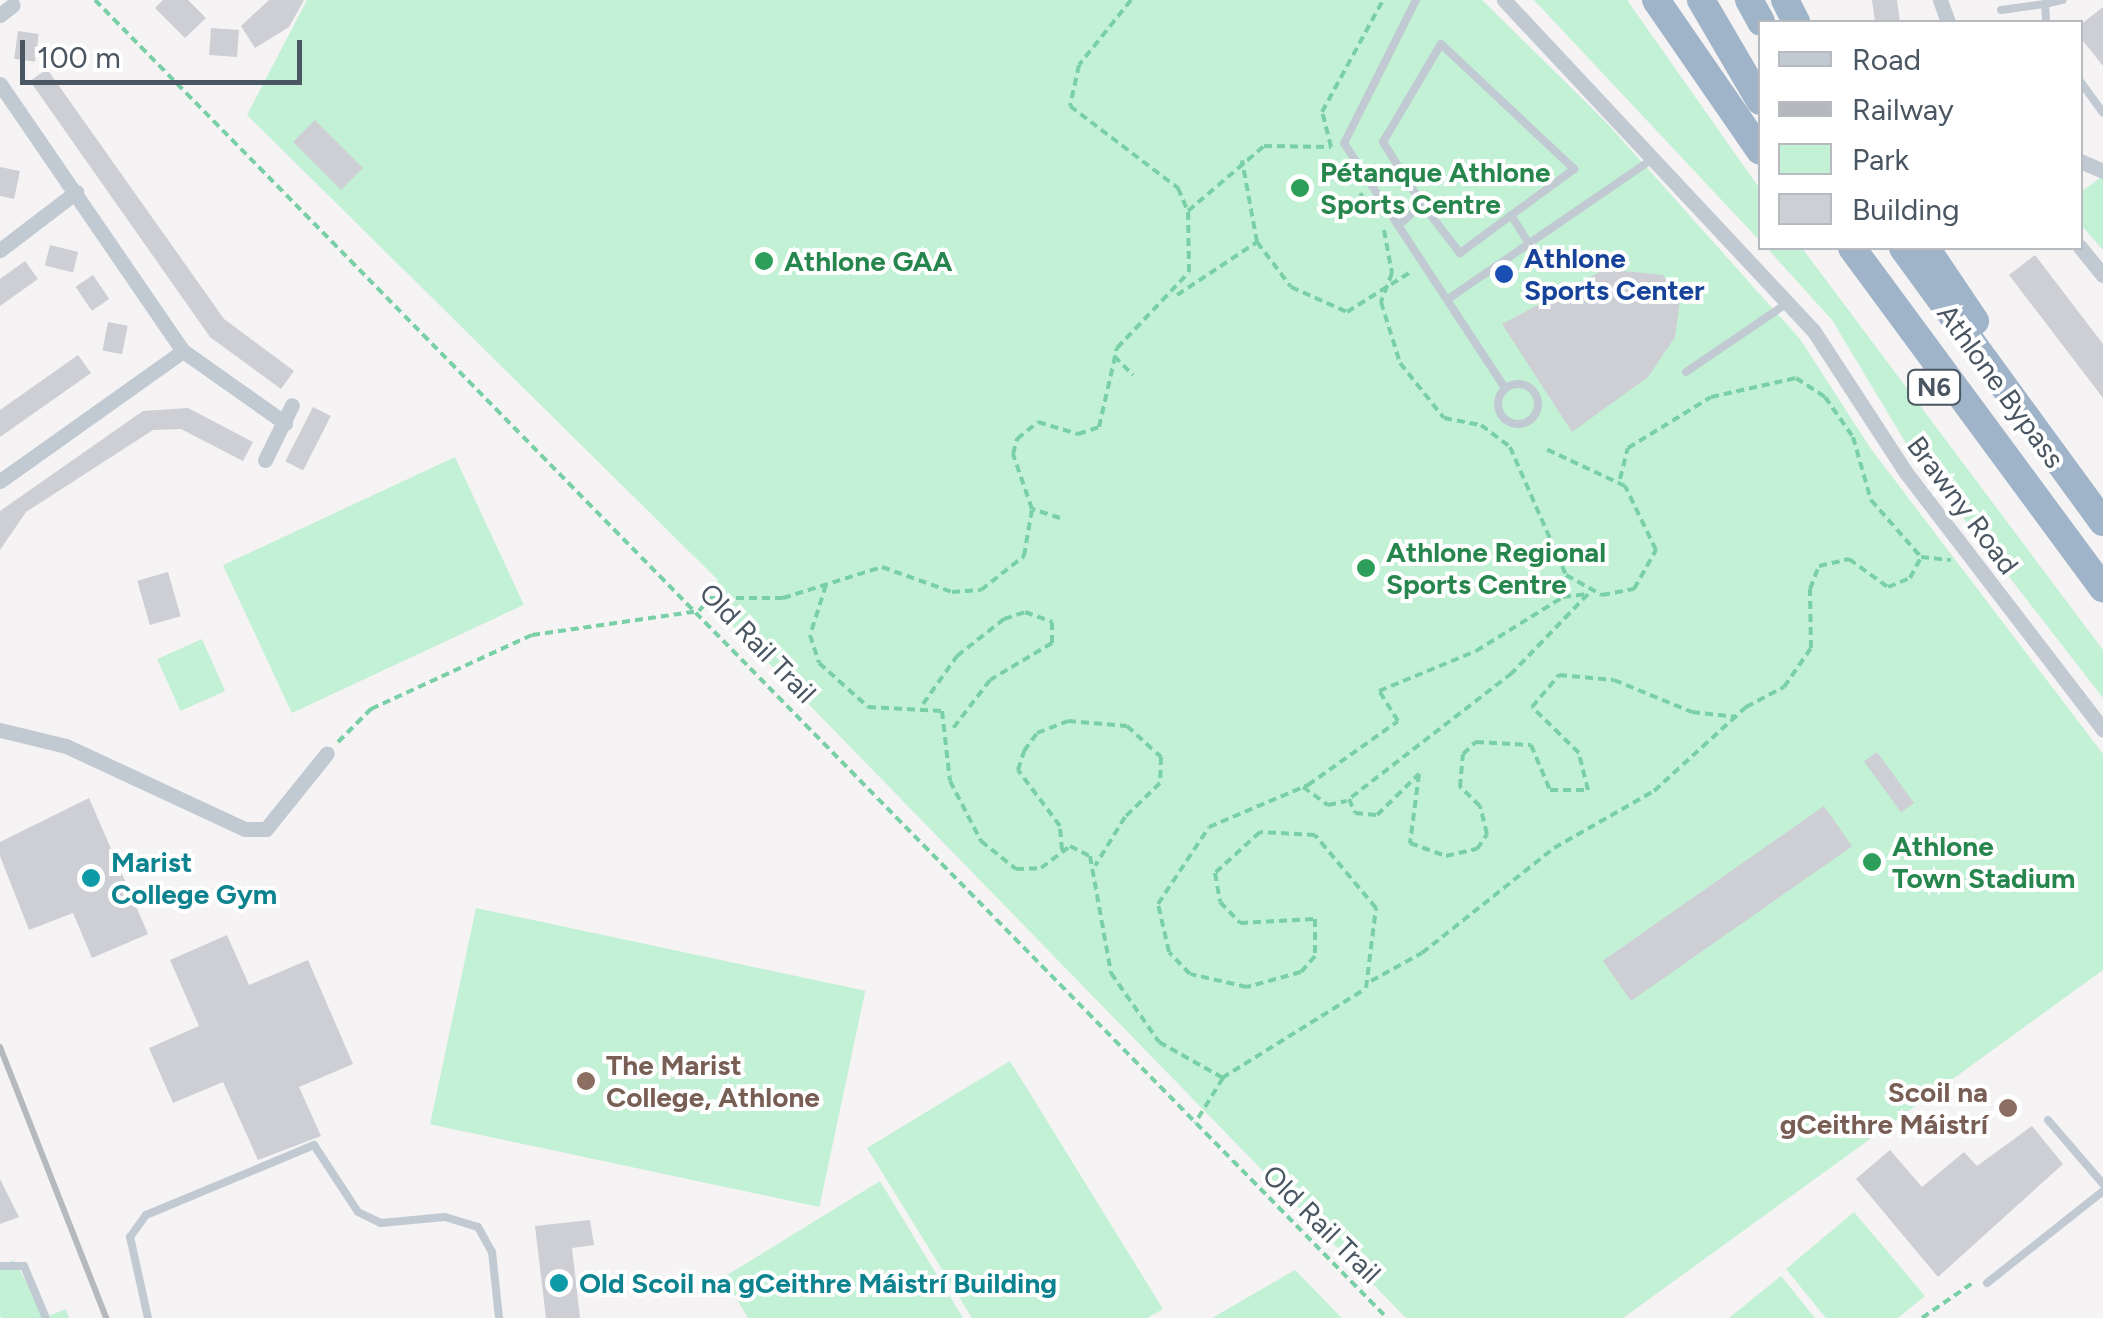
<!DOCTYPE html>
<meta charset="utf-8">
<style>
body{margin:0}
#map{position:relative;width:2103px;height:1318px;overflow:hidden;background:#f5f3f3;font-family:Figtree,sans-serif}
div>[style]{position:absolute}
.green>*{inset:0;background:#c3f1d5;transform-origin:0 0}
.building>*{inset:0;background:#cdcfd5;transform-origin:0 0}
.path>*{height:4px;margin-top:-2px;transform-origin:0;background:repeating-linear-gradient(90deg,#7ad0a6 0 8px,transparent 0 13px)}
.service>*{height:8px;margin:-4px;padding:0 4px;transform-origin:4px;border-radius:4px;background:#c1cad2}
.service>.ring{margin:-4px;padding:0;box-sizing:content-box;background:none;border:8px solid #c1cad2;border-radius:50%}
.minor>*{height:15px;margin:-7.5px;padding:0 7.5px;transform-origin:7.5px;border-radius:7.5px;background:#c1cad2}
.trunk>*{height:28px;margin:-14px;padding:0 14px;transform-origin:14px;border-radius:14px;background:#9fb4c9}
.rail>*{height:6px;margin:-3px;padding:0 3px;transform-origin:3px;border-radius:3px;background:#b5b8bd}
.dots>*{width:28px;height:28px;translate:-50% -50%;box-sizing:border-box;border:5px solid #fff;border-radius:50%}
span{translate:-50% -50%;white-space:nowrap;text-align:center;line-height:1.15;-webkit-text-stroke:8px #fff;paint-order:stroke}
.shield-label span{padding:2px 8px;background:#fff;border:2px solid;border-radius:8px;-webkit-text-stroke-width:0}
.shield-label{font-size:25px;color:#4a5661;font-weight:700}
.leisure-label{font-size:28px;color:#27864d;font-weight:700}
.left{translate:0 -50%;text-align:left}
.transit-label{font-size:28px;color:#164399;font-weight:700}
.street-label{font-size:28px;color:#4a5661}
.culture-label{font-size:28px;color:#0d838f;font-weight:700}
.education-label{font-size:28px;color:#785e54;font-weight:700}
.right{translate:-100% -50%;text-align:right}
.legend{position:absolute;left:1758px;top:20px;width:325px;height:230px;box-sizing:border-box;background:#fff;border:2px solid #b7bbc0;margin:0;padding:12px 18px;list-style:none;font-size:30px;color:#4a5661}
.legend li{display:flex;align-items:center;gap:20px;height:50px}
.legend b{width:50px;border:2px solid #b7bbc0}
.scale{position:absolute;left:20px;top:40px;width:282px;height:45px;box-sizing:border-box;border:5px solid #4a5661;border-top:0;padding-left:12px;font-size:30px;line-height:35px;white-space:nowrap;color:#4a5661;-webkit-text-stroke:8px #fff;paint-order:stroke}
</style>
<div id="map">
<div class="green">
<i style="clip-path:polygon(307px 0,1482px 0,1606px 122px,1800px 339px,1871px 449px,2103px 754px,2103px 970px,1623px 1318px,1406px 1318px,718px 611px,717px 579px,247px 115px)"></i>
<i style="clip-path:polygon(1534px 0,1627px 0,1760px 189px,1760px 241px)"></i>
<i style="clip-path:polygon(2100px 178px,2103px 179px,2103px 250px,2081px 225px,2082px 191px)"></i>
<i style="clip-path:polygon(1767px 248px,1802px 248px,2103px 650px,2103px 698px,1907px 445px,1832px 320px)"></i>
<i style="left:455px;top:457px;width:163px;height:256px;rotate:65deg"></i>
<i style="left:202px;top:639px;width:57px;height:49px;rotate:66deg"></i>
<i style="left:476px;top:908px;width:398px;height:221px;rotate:12deg"></i>
<i style="clip-path:polygon(1010px 1061px,1163px 1309px,1147px 1318px,972px 1318px,867px 1148px)"></i>
<i style="clip-path:polygon(880px 1181px,963px 1318px,748px 1318px,724px 1277px)"></i>
<i style="clip-path:polygon(1854px 1212px,1925px 1296px,1898px 1318px,1826px 1318px,1786px 1269px)"></i>
<i style="clip-path:polygon(14px 1260px,46px 1317px,66px 1309px,69px 1318px,2px 1318px,0 1316px,0 1266px)"></i>
<i style="clip-path:polygon(1295px 1270px,1342px 1318px,1212px 1318px)"></i>
<i style="clip-path:polygon(1781px 1276px,1815px 1318px,1729px 1318px)"></i>
</div>
<div class="building">
<i style="clip-path:polygon(163px 0,188px 0,206px 18px,185px 38px,155px 8px)"></i>
<i style="clip-path:polygon(269px 0,304px 0,289px 27px,255px 48px,241px 26px)"></i>
<i style="clip-path:polygon(1872px 0,1897px 0,1900px 22px,1875px 22px)"></i>
<i style="clip-path:polygon(2103px 7px,2103px 66px,2080px 37px,2080px 25px)"></i>
<i style="left:211px;top:28px;width:28px;height:27px;rotate:4deg"></i>
<i style="left:18px;top:31px;width:21px;height:28px;rotate:8deg"></i>
<i style="clip-path:polygon(47px 69px,224px 319px,294px 371px,281px 389px,210px 337px,30px 81px)"></i>
<i style="left:315px;top:120px;width:68px;height:31px;rotate:45deg"></i>
<i style="clip-path:polygon(0 167px,20px 171px,14px 199px,0 196px)"></i>
<i style="left:50px;top:245px;width:29px;height:21px;rotate:14deg"></i>
<i style="clip-path:polygon(2035px 255px,2103px 344px,2103px 398px,2009px 275px)"></i>
<i style="clip-path:polygon(25px 261px,38px 279px,0 306px,0 279px)"></i>
<i style="clip-path:polygon(1605px 269px,1663px 275px,1680px 301px,1675px 337px,1648px 377px,1572px 432px,1502px 324px)"></i>
<i style="left:93px;top:275px;width:29px;height:21px;rotate:56deg"></i>
<i style="left:108px;top:322px;width:20px;height:29px;rotate:11deg"></i>
<i style="clip-path:polygon(78px 355px,91px 373px,0 437px,0 410px)"></i>
<i style="left:313px;top:407px;width:20px;height:61px;rotate:27deg"></i>
<i style="clip-path:polygon(188px 408px,253px 442px,243px 461px,181px 429px,153px 430px,26px 512px,0 550px,0 511px,143px 411px)"></i>
<i style="left:168px;top:572px;width:46px;height:32px;rotate:74deg"></i>
<i style="left:1877px;top:752px;width:63px;height:16px;rotate:54deg"></i>
<i style="clip-path:polygon(89px 798px,148px 934px,92px 958px,73px 913px,29px 930px,0 856px,0 842px)"></i>
<i style="left:1824px;top:806px;width:49px;height:270px;rotate:55deg"></i>
<i style="clip-path:polygon(227px 935px,249px 985px,308px 960px,353px 1064px,299px 1087px,321px 1136px,258px 1160px,223px 1082px,173px 1103px,149px 1048px,199px 1026px,170px 960px)"></i>
<i style="clip-path:polygon(2032px 1126px,2063px 1164px,1938px 1277px,1856px 1179px,1890px 1150px,1922px 1187px,1964px 1152px,1977px 1166px)"></i>
<i style="clip-path:polygon(0 1179px,19px 1217px,0 1224px)"></i>
<i style="clip-path:polygon(590px 1220px,594px 1245px,572px 1248px,580px 1318px,546px 1318px,535px 1226px)"></i>
</div>
<div class="path">
<i style="left:95px;top:0;width:1846px;rotate:45.57deg"></i>
<i style="left:1131px;top:0;width:83px;rotate:128.7deg"></i>
<i style="left:1079px;top:65px;width:42px;rotate:102.4deg"></i>
<i style="left:1070px;top:106px;width:136px;rotate:37.2deg"></i>
<i style="left:1178px;top:188px;width:25px;rotate:67deg"></i>
<i style="left:1188px;top:211px;width:100px;rotate:-40.5deg"></i>
<i style="left:1264px;top:146px;width:67px;rotate:0.9deg"></i>
<i style="left:1331px;top:147px;width:36px;rotate:-104deg"></i>
<i style="left:1322px;top:112px;width:128px;rotate:-61.4deg"></i>
<i style="left:1360px;top:193px;width:20px;rotate:57deg"></i>
<i style="left:1384px;top:230px;width:44px;rotate:79.5deg"></i>
<i style="left:1392px;top:273px;width:31px;rotate:111deg"></i>
<i style="left:1381px;top:302px;width:64px;rotate:72.7deg"></i>
<i style="left:1400px;top:363px;width:70px;rotate:51.3deg"></i>
<i style="left:1444px;top:418px;width:38px;rotate:11deg"></i>
<i style="left:1481px;top:425px;width:36px;rotate:37deg"></i>
<i style="left:1510px;top:447px;width:140px;rotate:66.4deg"></i>
<i style="left:1566px;top:575px;width:41px;rotate:29.1deg"></i>
<i style="left:1602px;top:595px;width:33px;rotate:-11deg"></i>
<i style="left:1634px;top:589px;width:45px;rotate:-60.6deg"></i>
<i style="left:1656px;top:550px;width:71px;rotate:-115.8deg"></i>
<i style="left:1625px;top:486px;width:87px;rotate:-154.9deg"></i>
<i style="left:1257px;top:242px;width:56px;rotate:52.9deg"></i>
<i style="left:1291px;top:287px;width:61px;rotate:24.1deg"></i>
<i style="left:1347px;top:312px;width:77px;rotate:-32.2deg"></i>
<i style="left:1177px;top:295px;width:96px;rotate:-33.5deg"></i>
<i style="left:1257px;top:242px;width:83px;rotate:-100.4deg"></i>
<i style="left:1114px;top:356px;width:27px;rotate:45deg"></i>
<i style="left:1620px;top:479px;width:32px;rotate:-76deg"></i>
<i style="left:1628px;top:448px;width:97px;rotate:-31.6deg"></i>
<i style="left:1711px;top:397px;width:87px;rotate:-12.6deg"></i>
<i style="left:1796px;top:378px;width:35px;rotate:33deg"></i>
<i style="left:1825px;top:397px;width:49px;rotate:55deg"></i>
<i style="left:1853px;top:437px;width:66px;rotate:74.1deg"></i>
<i style="left:1871px;top:500px;width:74px;rotate:48.8deg"></i>
<i style="left:1060px;top:518px;width:29px;rotate:-162deg"></i>
<i style="left:1032px;top:509px;width:58px;rotate:-109.1deg"></i>
<i style="left:1013px;top:454px;width:16px;rotate:-75deg"></i>
<i style="left:1017px;top:439px;width:27px;rotate:-39deg"></i>
<i style="left:1038px;top:422px;width:42px;rotate:16.7deg"></i>
<i style="left:1078px;top:434px;width:22px;rotate:-18deg"></i>
<i style="left:1099px;top:427px;width:81px;rotate:-77.2deg"></i>
<i style="left:1117px;top:348px;width:105px;rotate:-46.5deg"></i>
<i style="left:1189px;top:272px;width:61px;rotate:-90.9deg"></i>
<i style="left:826px;top:585px;width:52px;rotate:107.7deg"></i>
<i style="left:810px;top:635px;width:29px;rotate:72deg"></i>
<i style="left:819px;top:663px;width:66px;rotate:41.9deg"></i>
<i style="left:868px;top:707px;width:74px;rotate:3.1deg"></i>
<i style="left:942px;top:711px;width:70px;rotate:83.5deg"></i>
<i style="left:950px;top:781px;width:68px;rotate:62.7deg"></i>
<i style="left:981px;top:841px;width:45px;rotate:38.7deg"></i>
<i style="left:1016px;top:869px;width:25px;rotate:-2deg"></i>
<i style="left:1041px;top:868px;width:36px;rotate:-37deg"></i>
<i style="left:1070px;top:846px;width:22px;rotate:27deg"></i>
<i style="left:1090px;top:856px;width:119px;rotate:79.8deg"></i>
<i style="left:1111px;top:973px;width:84px;rotate:55.2deg"></i>
<i style="left:1159px;top:1042px;width:73px;rotate:29.4deg"></i>
<i style="left:1223px;top:1078px;width:53px;rotate:121.9deg"></i>
<i style="left:923px;top:704px;width:59px;rotate:-54.7deg"></i>
<i style="left:957px;top:656px;width:60px;rotate:-38.2deg"></i>
<i style="left:1004px;top:619px;width:22px;rotate:-18deg"></i>
<i style="left:1025px;top:612px;width:29px;rotate:20deg"></i>
<i style="left:1052px;top:622px;width:21px;rotate:90deg"></i>
<i style="left:1052px;top:643px;width:72px;rotate:149.2deg"></i>
<i style="left:990px;top:680px;width:64px;rotate:127.4deg"></i>
<i style="left:338px;top:742px;width:47px;rotate:-45deg"></i>
<i style="left:371px;top:709px;width:177px;rotate:-24.7deg"></i>
<i style="left:532px;top:635px;width:169px;rotate:-8.2deg"></i>
<i style="left:699px;top:611px;width:17px;rotate:-50deg"></i>
<i style="left:710px;top:598px;width:73px"></i>
<i style="left:783px;top:598px;width:104px;rotate:-17.4deg"></i>
<i style="left:882px;top:567px;width:74px;rotate:19.7deg"></i>
<i style="left:952px;top:592px;width:29px;rotate:-4deg"></i>
<i style="left:981px;top:590px;width:55px;rotate:-38.3deg"></i>
<i style="left:1024px;top:556px;width:48px;rotate:-80.3deg"></i>
<i style="left:1303px;top:787px;width:31px;rotate:36deg"></i>
<i style="left:1328px;top:805px;width:19px;rotate:-12deg"></i>
<i style="left:1062px;top:850px;width:24px;rotate:-95deg"></i>
<i style="left:1060px;top:826px;width:70px;rotate:-126.9deg"></i>
<i style="left:1018px;top:770px;width:20px;rotate:-72deg"></i>
<i style="left:1024px;top:751px;width:22px;rotate:-54deg"></i>
<i style="left:1037px;top:733px;width:33px;rotate:-21deg"></i>
<i style="left:1068px;top:721px;width:59px;rotate:4.8deg"></i>
<i style="left:1127px;top:726px;width:46px;rotate:42.4deg"></i>
<i style="left:1161px;top:757px;width:26px;rotate:92deg"></i>
<i style="left:1160px;top:783px;width:49px;rotate:135.8deg"></i>
<i style="left:1125px;top:817px;width:57px;rotate:121.5deg"></i>
<i style="left:1371px;top:981px;width:58px;rotate:-28.8deg"></i>
<i style="left:1422px;top:953px;width:169px;rotate:-38.5deg"></i>
<i style="left:1554px;top:848px;width:115px;rotate:-29.7deg"></i>
<i style="left:1654px;top:791px;width:125px;rotate:-42.4deg"></i>
<i style="left:1746px;top:707px;width:43px;rotate:-27.8deg"></i>
<i style="left:1784px;top:687px;width:47px;rotate:-55.3deg"></i>
<i style="left:1811px;top:648px;width:59px;rotate:-91deg"></i>
<i style="left:1810px;top:589px;width:25px;rotate:-69deg"></i>
<i style="left:1819px;top:566px;width:31px;rotate:-13deg"></i>
<i style="left:1849px;top:559px;width:48px;rotate:35.7deg"></i>
<i style="left:1888px;top:587px;width:24px;rotate:-22deg"></i>
<i style="left:1910px;top:578px;width:24px;rotate:-62deg"></i>
<i style="left:1921px;top:557px;width:30px;rotate:6deg"></i>
<i style="left:1366px;top:988px;width:81px;rotate:-82.9deg"></i>
<i style="left:1376px;top:908px;width:95px;rotate:-129.9deg"></i>
<i style="left:1315px;top:835px;width:55px;rotate:-176.9deg"></i>
<i style="left:1260px;top:832px;width:61px;rotate:137.7deg"></i>
<i style="left:1215px;top:873px;width:29px;rotate:80deg"></i>
<i style="left:1220px;top:902px;width:29px;rotate:46deg"></i>
<i style="left:1240px;top:923px;width:75px;rotate:-3.1deg"></i>
<i style="left:1315px;top:919px;width:37px;rotate:90deg"></i>
<i style="left:1315px;top:956px;width:21px;rotate:131deg"></i>
<i style="left:1301px;top:972px;width:56px;rotate:164.5deg"></i>
<i style="left:1247px;top:987px;width:58px;rotate:-167.2deg"></i>
<i style="left:1190px;top:974px;width:30px;rotate:-134deg"></i>
<i style="left:1169px;top:952px;width:49px;rotate:-102.9deg"></i>
<i style="left:1158px;top:904px;width:92px;rotate:-56.5deg"></i>
<i style="left:1209px;top:827px;width:108px;rotate:-23deg"></i>
<i style="left:1308px;top:785px;width:110px;rotate:-35.4deg"></i>
<i style="left:1398px;top:721px;width:36px;rotate:-122deg"></i>
<i style="left:1379px;top:691px;width:105px;rotate:-22.4deg"></i>
<i style="left:1476px;top:651px;width:102px;rotate:-31.8deg"></i>
<i style="left:1563px;top:597px;width:25px;rotate:-7deg"></i>
<i style="left:1588px;top:594px;width:110px;rotate:133.9deg"></i>
<i style="left:1512px;top:673px;width:206px;rotate:142.3deg"></i>
<i style="left:1349px;top:799px;width:15px;rotate:67deg"></i>
<i style="left:1355px;top:813px;width:22px;rotate:5deg"></i>
<i style="left:1377px;top:815px;width:59px;rotate:-44.3deg"></i>
<i style="left:1419px;top:774px;width:70px;rotate:97.4deg"></i>
<i style="left:1410px;top:843px;width:38px;rotate:20deg"></i>
<i style="left:1446px;top:856px;width:32px;rotate:-13deg"></i>
<i style="left:1477px;top:849px;width:18px;rotate:-56deg"></i>
<i style="left:1487px;top:834px;width:29px;rotate:-104deg"></i>
<i style="left:1480px;top:806px;width:28px;rotate:-136deg"></i>
<i style="left:1460px;top:787px;width:33px;rotate:-85deg"></i>
<i style="left:1463px;top:754px;width:18px;rotate:-43deg"></i>
<i style="left:1476px;top:742px;width:55px;rotate:3.1deg"></i>
<i style="left:1531px;top:745px;width:49px;rotate:67.1deg"></i>
<i style="left:1550px;top:790px;width:38px"></i>
<i style="left:1588px;top:790px;width:38px;rotate:-104deg"></i>
<i style="left:1579px;top:753px;width:66px;rotate:-135.6deg"></i>
<i style="left:1532px;top:707px;width:42px;rotate:-49.8deg"></i>
<i style="left:1559px;top:675px;width:55px;rotate:5.2deg"></i>
<i style="left:1614px;top:680px;width:84px;rotate:22.3deg"></i>
<i style="left:1692px;top:712px;width:45px;rotate:6.3deg"></i>
<i style="left:1222px;top:1078px;width:168px;rotate:-31.9deg"></i>
<i style="left:1922px;top:1318px;width:63px;rotate:-34.7deg"></i>
</div>
<div class="service">
<i style="left:1416px;top:0;width:160px;rotate:116.7deg"></i>
<i style="left:1344px;top:143px;width:292px;rotate:56.7deg"></i>
<i style="left:2001px;top:10px;width:44px;rotate:-7.8deg"></i>
<i style="left:2046px;top:22px;width:18px;rotate:-93deg"></i>
<i style="left:2045px;top:4px;width:18px;rotate:-13deg"></i>
<i style="left:2080px;top:81px;width:39px;rotate:54deg"></i>
<i style="left:1511px;top:215px;width:36px;rotate:58deg"></i>
<i style="left:1399px;top:225px;width:31px;rotate:-42deg"></i>
<i style="left:1422px;top:204px;width:73px;rotate:-122.2deg"></i>
<i style="left:1383px;top:142px;width:114px;rotate:-59.4deg"></i>
<i style="left:1441px;top:44px;width:183px;rotate:43.2deg"></i>
<i style="left:1574px;top:169px;width:142px;rotate:143.6deg"></i>
<i style="left:1460px;top:253px;width:62px;rotate:-127.8deg"></i>
<i style="left:1448px;top:299px;width:250px;rotate:-34.4deg"></i>
<i style="left:1686px;top:372px;width:125px;rotate:-34.2deg"></i>
<i class="ring" style="left:1498px;top:384px;width:32px;height:32px"></i>
<i style="left:2048px;top:1120px;width:84px;rotate:49.3deg"></i>
<i style="left:0;top:1266px;width:24px"></i>
<i style="left:24px;top:1266px;width:56px;rotate:67.1deg"></i>
<i style="left:1987px;top:1283px;width:148px;rotate:-38.4deg"></i>
<i style="left:148px;top:1318px;width:83px;rotate:-102.5deg"></i>
<i style="left:130px;top:1237px;width:27px;rotate:-54deg"></i>
<i style="left:146px;top:1215px;width:182px;rotate:-22.6deg"></i>
<i style="left:314px;top:1145px;width:80px;rotate:56.7deg"></i>
<i style="left:358px;top:1212px;width:25px;rotate:26deg"></i>
<i style="left:381px;top:1223px;width:64px;rotate:-5.4deg"></i>
<i style="left:445px;top:1217px;width:34px;rotate:17deg"></i>
<i style="left:478px;top:1227px;width:29px;rotate:61deg"></i>
<i style="left:492px;top:1252px;width:66px;rotate:83.9deg"></i>
</div>
<div class="minor">
<i style="left:1504px;top:0;width:452px;rotate:46.9deg"></i>
<i style="left:1813px;top:330px;width:172px;rotate:56.9deg"></i>
<i style="left:1907px;top:474px;width:322px;rotate:52.5deg"></i>
<i style="left:1940px;top:0;width:23px;rotate:70deg"></i>
<i style="left:0;top:15px;width:16px;rotate:-38deg"></i>
<i style="left:0;top:84px;width:324px;rotate:55.6deg"></i>
<i style="left:183px;top:351px;width:125px;rotate:35.2deg"></i>
<i style="left:2080px;top:161px;width:25px;rotate:23deg"></i>
<i style="left:2080px;top:247px;width:36px;rotate:51deg"></i>
<i style="left:0;top:250px;width:96px;rotate:-37.3deg"></i>
<i style="left:265px;top:460px;width:61px;rotate:-63.9deg"></i>
<i style="left:0;top:481px;width:224px;rotate:-35.4deg"></i>
<i style="left:0;top:730px;width:68px;rotate:13.6deg"></i>
<i style="left:66px;top:746px;width:197px;rotate:24.9deg"></i>
<i style="left:245px;top:829px;width:21px"></i>
<i style="left:266px;top:829px;width:97px;rotate:-51.2deg"></i>
</div>
<div class="trunk">
<i style="left:1656px;top:0;width:183px;rotate:55.4deg"></i>
<i style="left:1701px;top:0;width:117px;rotate:59.7deg"></i>
<i style="left:1749px;top:0;width:25px;rotate:61deg"></i>
<i style="left:1785px;top:0;width:25px;rotate:63deg"></i>
<i style="left:1852px;top:248px;width:423px;rotate:53.6deg"></i>
<i style="left:1903px;top:248px;width:339px;rotate:53.9deg"></i>
<i style="left:1926px;top:248px;width:88px;rotate:56.1deg"></i>
</div>
<div class="rail">
<i style="left:0;top:1047px;width:291px;rotate:68.6deg"></i>
</div>
<div class="dots">
<i style="left:1300px;top:188px;background:#2e9e5b"></i>
<i style="left:764px;top:261px;background:#2e9e5b"></i>
<i style="left:1504px;top:274px;background:#1a4fb4"></i>
<i style="left:1366px;top:568px;background:#2e9e5b"></i>
<i style="left:1872px;top:862px;background:#2e9e5b"></i>
<i style="left:91px;top:878px;background:#0f9aa8"></i>
<i style="left:586px;top:1081px;background:#8d6e63"></i>
<i style="left:2008px;top:1108px;background:#8d6e63"></i>
<i style="left:559px;top:1283px;background:#0f9aa8"></i>
</div>
<div class="shield-label">
<span style="left:1934px;top:387px">N6</span>
</div>
<div class="leisure-label">
<span class="left" style="left:1320px;top:188px">Pétanque Athlone<br>Sports Centre</span>
<span class="left" style="left:784px;top:261px">Athlone GAA</span>
<span class="left" style="left:1386px;top:568px">Athlone Regional<br>Sports Centre</span>
<span class="left" style="left:1892px;top:862px">Athlone<br>Town Stadium</span>
</div>
<div class="transit-label">
<span class="left" style="left:1524px;top:274px">Athlone<br>Sports Center</span>
</div>
<div class="street-label">
<span style="left:2001px;top:386px;rotate:54deg">Athlone Bypass</span>
<span style="left:1963px;top:505px;rotate:53deg">Brawny Road</span>
<span style="left:758px;top:643px;rotate:46deg">Old Rail Trail</span>
<span style="left:1322px;top:1224px;rotate:45deg">Old Rail Trail</span>
</div>
<div class="culture-label">
<span class="left" style="left:111px;top:878px">Marist<br>College Gym</span>
<span class="left" style="left:579px;top:1283px">Old Scoil na gCeithre Máistrí Building</span>
</div>
<div class="education-label">
<span class="left" style="left:606px;top:1081px">The Marist<br>College, Athlone</span>
<span class="right" style="left:1988px;top:1108px">Scoil na<br>gCeithre Máistrí</span>
</div>
<ul class="legend">
<li><b style="height:12px;background:#c1cad2"></b>Road</li>
<li><b style="height:12px;background:#b5b8bd"></b>Railway</li>
<li><b style="height:28px;background:#c3f1d5"></b>Park</li>
<li><b style="height:28px;background:#cdcfd5"></b>Building</li>
</ul>
<div class="scale">100 m</div>
</div>
